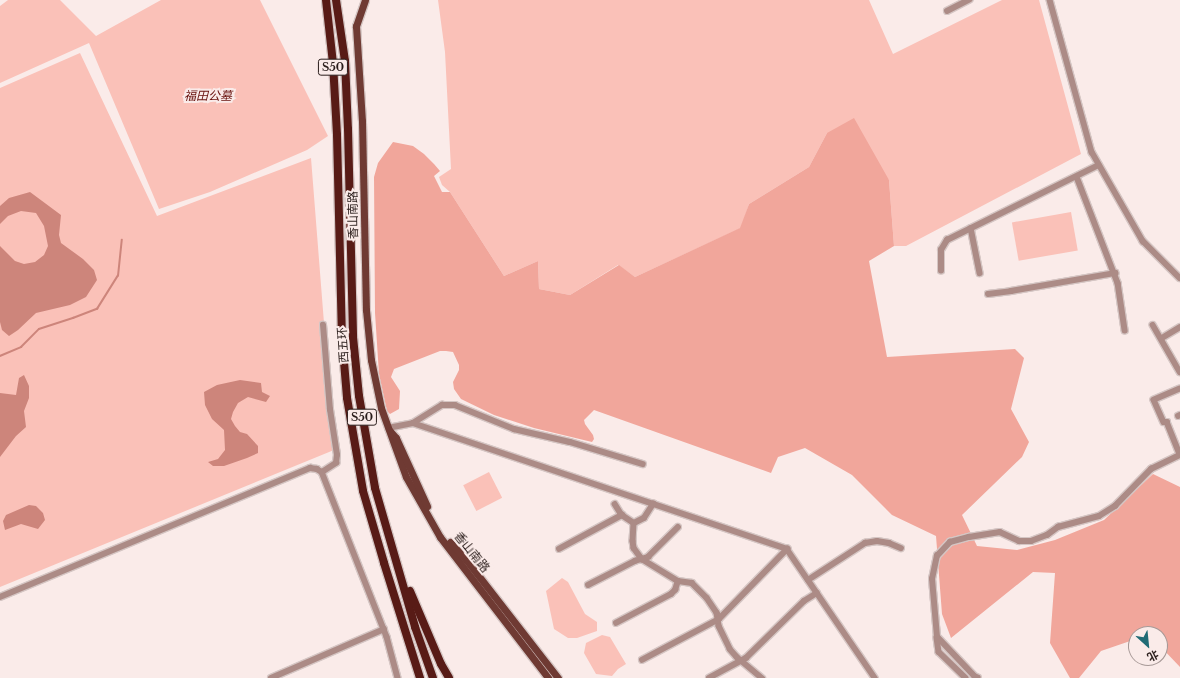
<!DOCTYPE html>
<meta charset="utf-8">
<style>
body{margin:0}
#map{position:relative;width:1180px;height:678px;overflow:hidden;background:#faebe9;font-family:"Libre Baskerville","Noto Sans SC",serif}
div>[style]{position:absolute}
.green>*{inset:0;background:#fac1b8;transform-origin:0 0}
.forest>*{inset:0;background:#f1a69b}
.water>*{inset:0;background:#cd857b}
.stream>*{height:1.5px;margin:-0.75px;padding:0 0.75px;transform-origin:0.75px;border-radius:0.75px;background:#cd857b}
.roads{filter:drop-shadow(1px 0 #d5c6c4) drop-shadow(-1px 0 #d5c6c4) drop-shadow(0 1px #d5c6c4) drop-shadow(0 -1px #d5c6c4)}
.minor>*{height:5.5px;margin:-2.75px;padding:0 2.75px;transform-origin:2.75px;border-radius:2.75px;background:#ac8b86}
.major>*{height:7px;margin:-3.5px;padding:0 3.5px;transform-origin:3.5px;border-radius:3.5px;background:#6f3a33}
.highway>*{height:8px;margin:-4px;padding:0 4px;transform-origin:4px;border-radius:4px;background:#581b16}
span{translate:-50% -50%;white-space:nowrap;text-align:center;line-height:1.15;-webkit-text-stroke:4px #faebe9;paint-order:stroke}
.shield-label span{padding:1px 3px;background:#faebe9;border:1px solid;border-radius:3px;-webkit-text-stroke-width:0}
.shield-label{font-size:11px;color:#2a1d1b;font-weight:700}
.park-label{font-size:12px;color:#67100c;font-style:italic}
.street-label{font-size:12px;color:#2a1d1b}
.north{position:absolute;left:1128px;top:626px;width:40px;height:40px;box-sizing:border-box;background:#faebe9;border:1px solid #a79997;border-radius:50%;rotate:153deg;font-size:11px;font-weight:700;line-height:16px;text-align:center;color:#2a1d1b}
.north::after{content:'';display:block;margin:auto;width:14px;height:18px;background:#216b75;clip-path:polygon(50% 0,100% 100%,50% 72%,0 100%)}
</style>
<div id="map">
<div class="green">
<i style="clip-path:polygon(8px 0,60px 0,96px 36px,161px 0,260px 0,328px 136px,307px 150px,210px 192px,159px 209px,89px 43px,0 83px,0 6px)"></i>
<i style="clip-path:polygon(438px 0,869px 0,893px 54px,1002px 0,1039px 0,1081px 154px,906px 246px,894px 246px,889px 180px,827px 133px,809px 167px,749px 204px,741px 228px,635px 277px,618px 265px,570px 295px,539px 289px,538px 261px,504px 276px,450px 192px,442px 185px,439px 177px,451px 169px,445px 52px)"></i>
<i style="clip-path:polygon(80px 53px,157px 216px,311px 158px,334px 450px,0 587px,0 88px)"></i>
<i style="left:1071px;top:212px;width:39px;height:60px;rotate:80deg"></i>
<i style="left:489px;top:472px;width:29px;height:29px;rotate:63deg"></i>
<i style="clip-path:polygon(562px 578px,568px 582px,585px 614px,597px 622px,597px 631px,577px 638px,568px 638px,554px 629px,546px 591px)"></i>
<i style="clip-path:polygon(602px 635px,610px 637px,626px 664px,618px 669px,612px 676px,596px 674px,584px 653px,586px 643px)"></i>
</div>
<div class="forest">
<i style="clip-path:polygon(854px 118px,889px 180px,894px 246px,869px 261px,887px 357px,1015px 349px,1024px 358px,1011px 409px,1029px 442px,1022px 457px,962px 515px,977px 546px,1017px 550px,1055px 540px,1104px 520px,1153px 474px,1180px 487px,1180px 667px,1160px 646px,1160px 634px,1136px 634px,1136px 639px,1101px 651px,1079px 678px,1070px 678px,1050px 643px,1055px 573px,1033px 572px,951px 638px,942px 614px,936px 536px,892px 515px,852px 475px,805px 448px,778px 457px,771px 473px,594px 410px,584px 420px,585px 424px,593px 435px,594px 439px,592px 442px,534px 428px,494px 415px,461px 399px,454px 389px,453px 382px,459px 370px,459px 365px,453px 352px,446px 351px,440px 351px,394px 369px,391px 377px,400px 391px,399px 409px,390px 414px,387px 411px,379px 374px,375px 313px,374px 177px,378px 163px,393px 142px,413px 146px,424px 154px,434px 164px,440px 171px,434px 176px,442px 192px,450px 192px,504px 276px,538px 261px,539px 289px,570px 295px,619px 265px,635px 277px,740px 228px,749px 204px,809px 167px,827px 133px)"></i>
</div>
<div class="water">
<i style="clip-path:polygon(30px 192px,61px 215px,59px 235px,61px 243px,83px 259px,94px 270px,97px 280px,86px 297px,70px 305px,36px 313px,18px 330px,9px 336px,2px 330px,0 322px,0 246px,15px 261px,24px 264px,35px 262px,44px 255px,48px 246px,44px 226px,36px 213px,21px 211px,8px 216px,0 224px,0 206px,9px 198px)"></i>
<i style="clip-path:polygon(24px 375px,29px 386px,29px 398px,24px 411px,26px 427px,16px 436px,0 457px,0 393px,16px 395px,19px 378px)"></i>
<i style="clip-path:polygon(240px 380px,261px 383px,262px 392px,270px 396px,266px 402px,248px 397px,238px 403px,233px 412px,231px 419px,235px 426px,240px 432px,247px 434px,258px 446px,258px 453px,247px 458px,224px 466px,213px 466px,208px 462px,218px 459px,225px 450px,224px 430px,212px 419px,205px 405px,204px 392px,217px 385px)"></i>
<i style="clip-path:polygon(29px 505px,36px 506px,43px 513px,45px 520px,38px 529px,21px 524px,5px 530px,3px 521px,6px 515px)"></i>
</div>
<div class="stream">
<i style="left:0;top:356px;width:23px;rotate:-23deg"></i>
<i style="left:21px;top:347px;width:25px;rotate:-45deg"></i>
<i style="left:39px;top:329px;width:36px;rotate:-18deg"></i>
<i style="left:73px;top:318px;width:26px;rotate:-21deg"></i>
<i style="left:97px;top:309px;width:39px;rotate:-58deg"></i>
<i style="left:118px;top:276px;width:36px;rotate:-84deg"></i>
</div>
<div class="roads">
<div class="minor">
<i style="left:1050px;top:0;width:158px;rotate:74.6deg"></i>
<i style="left:1092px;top:152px;width:103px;rotate:60.2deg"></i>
<i style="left:1143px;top:241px;width:52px;rotate:45deg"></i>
<i style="left:947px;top:11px;width:25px;rotate:-27deg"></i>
<i style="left:1077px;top:177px;width:114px;rotate:68.9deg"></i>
<i style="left:1118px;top:283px;width:48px;rotate:81.5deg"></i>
<i style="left:971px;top:228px;width:46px;rotate:78.7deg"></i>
<i style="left:941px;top:271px;width:21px;rotate:-90deg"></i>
<i style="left:941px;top:250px;width:12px;rotate:-59deg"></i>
<i style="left:947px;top:240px;width:169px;rotate:-26.3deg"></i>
<i style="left:988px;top:294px;width:23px;rotate:-7deg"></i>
<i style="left:1011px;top:291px;width:106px;rotate:-9.8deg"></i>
<i style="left:1153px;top:325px;width:54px;rotate:60.1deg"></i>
<i style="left:1162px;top:338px;width:21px;rotate:-31deg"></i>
<i style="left:1180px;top:389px;width:28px;rotate:157deg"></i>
<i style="left:1154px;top:400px;width:24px;rotate:66deg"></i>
<i style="left:1164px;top:422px;width:3px"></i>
<i style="left:1167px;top:422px;width:35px;rotate:68deg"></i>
<i style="left:1178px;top:416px;width:2px;rotate:-27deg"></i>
<i style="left:413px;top:423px;width:34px;rotate:-32deg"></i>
<i style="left:442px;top:405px;width:13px"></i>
<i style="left:455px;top:405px;width:64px;rotate:22.1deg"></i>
<i style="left:514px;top:429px;width:57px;rotate:13.1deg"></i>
<i style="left:570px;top:442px;width:76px;rotate:16.8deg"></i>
<i style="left:388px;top:428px;width:25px;rotate:-11deg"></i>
<i style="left:413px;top:423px;width:395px;rotate:18.6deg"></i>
<i style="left:787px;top:549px;width:156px;rotate:55.7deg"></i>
<i style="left:322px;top:472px;width:17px;rotate:-33deg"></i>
<i style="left:336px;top:463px;width:8px;rotate:-83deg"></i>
<i style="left:337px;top:455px;width:46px;rotate:-98.8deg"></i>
<i style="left:330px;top:410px;width:85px;rotate:-94.7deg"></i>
<i style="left:615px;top:504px;width:13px;rotate:58deg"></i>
<i style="left:622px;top:515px;width:14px;rotate:34deg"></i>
<i style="left:634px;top:523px;width:11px;rotate:-27deg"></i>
<i style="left:644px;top:518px;width:17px;rotate:-57deg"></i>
<i style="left:634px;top:523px;width:18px;rotate:93deg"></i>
<i style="left:633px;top:541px;width:7px;rotate:82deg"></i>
<i style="left:634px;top:548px;width:14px;rotate:54deg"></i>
<i style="left:642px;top:559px;width:42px;rotate:31.4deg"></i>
<i style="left:678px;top:581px;width:14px;rotate:8deg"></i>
<i style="left:692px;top:583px;width:21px;rotate:45deg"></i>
<i style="left:707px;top:598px;width:18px;rotate:56deg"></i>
<i style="left:717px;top:613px;width:13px;rotate:81deg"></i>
<i style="left:719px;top:626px;width:25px;rotate:64deg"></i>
<i style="left:730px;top:649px;width:11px;rotate:49deg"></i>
<i style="left:737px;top:657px;width:33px;rotate:40deg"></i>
<i style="left:559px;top:549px;width:72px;rotate:-28.4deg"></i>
<i style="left:808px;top:580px;width:68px;rotate:-33deg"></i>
<i style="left:865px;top:543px;width:12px;rotate:-9deg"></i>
<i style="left:877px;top:541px;width:12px;rotate:9deg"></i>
<i style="left:889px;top:543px;width:13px;rotate:23deg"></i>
<i style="left:588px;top:585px;width:53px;rotate:-27.1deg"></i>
<i style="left:635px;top:561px;width:14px;rotate:-17deg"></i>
<i style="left:648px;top:557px;width:42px;rotate:-45deg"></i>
<i style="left:0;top:597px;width:336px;rotate:-22.6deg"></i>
<i style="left:310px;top:468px;width:7px;rotate:8deg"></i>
<i style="left:317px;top:469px;width:6px;rotate:31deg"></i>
<i style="left:322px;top:472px;width:177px;rotate:68.5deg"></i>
<i style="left:387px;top:637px;width:42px;rotate:75deg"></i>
<i style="left:616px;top:623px;width:62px;rotate:-27.8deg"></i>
<i style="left:671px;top:594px;width:6px;rotate:-45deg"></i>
<i style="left:675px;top:590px;width:9px;rotate:-72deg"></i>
<i style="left:937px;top:638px;width:14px;rotate:82deg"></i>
<i style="left:939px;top:652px;width:37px;rotate:44deg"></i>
<i style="left:642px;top:660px;width:87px;rotate:-28deg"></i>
<i style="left:719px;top:619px;width:98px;rotate:-45.8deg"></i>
<i style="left:271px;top:678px;width:123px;rotate:-23.4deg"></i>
<i style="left:709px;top:678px;width:42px;rotate:-28.4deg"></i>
<i style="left:746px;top:658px;width:81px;rotate:-44.5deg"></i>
<i style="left:804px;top:601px;width:15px;rotate:-32deg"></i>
<i style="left:978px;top:678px;width:3px;rotate:-162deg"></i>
<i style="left:975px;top:677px;width:55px;rotate:-133.5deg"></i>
<i style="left:937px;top:637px;width:58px;rotate:-94.9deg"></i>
<i style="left:932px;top:579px;width:24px;rotate:-78deg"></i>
<i style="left:937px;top:556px;width:19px;rotate:-47deg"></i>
<i style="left:950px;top:542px;width:20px;rotate:-15deg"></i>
<i style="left:969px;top:537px;width:31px;rotate:-9deg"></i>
<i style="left:1000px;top:532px;width:21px;rotate:25deg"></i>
<i style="left:1019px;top:541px;width:12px"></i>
<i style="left:1031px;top:541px;width:17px;rotate:-21deg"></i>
<i style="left:1047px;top:535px;width:14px;rotate:-36deg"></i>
<i style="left:1058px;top:527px;width:42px;rotate:-15deg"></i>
<i style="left:1099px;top:516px;width:19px;rotate:-32deg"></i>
<i style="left:1115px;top:506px;width:52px;rotate:-45.8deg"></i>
<i style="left:1151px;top:469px;width:32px;rotate:-26deg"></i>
</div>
<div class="major">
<i style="left:365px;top:0;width:28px;rotate:109deg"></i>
<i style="left:356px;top:26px;width:95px;rotate:86.4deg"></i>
<i style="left:362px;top:121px;width:189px;rotate:88.8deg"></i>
<i style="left:366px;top:310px;width:50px;rotate:84.3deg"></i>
<i style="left:371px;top:360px;width:49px;rotate:78.2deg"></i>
<i style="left:381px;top:408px;width:73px;rotate:70.1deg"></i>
<i style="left:406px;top:477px;width:69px;rotate:60.5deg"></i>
<i style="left:440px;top:537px;width:178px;rotate:52.5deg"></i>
<i style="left:390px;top:431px;width:9px;rotate:49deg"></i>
<i style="left:396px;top:438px;width:75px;rotate:65.5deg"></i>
<i style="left:450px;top:542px;width:25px;rotate:48deg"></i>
<i style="left:467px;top:561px;width:148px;rotate:52.1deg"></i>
</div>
<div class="highway">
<i style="left:326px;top:0;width:63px;rotate:83.7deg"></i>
<i style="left:333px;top:63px;width:72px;rotate:86.8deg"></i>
<i style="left:337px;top:135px;width:203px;rotate:88.6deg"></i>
<i style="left:342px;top:338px;width:60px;rotate:85.2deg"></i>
<i style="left:347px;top:398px;width:94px;rotate:80.2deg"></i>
<i style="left:363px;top:491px;width:75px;rotate:73.7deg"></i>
<i style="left:384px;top:563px;width:121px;rotate:72.6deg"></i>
<i style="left:336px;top:0;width:62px;rotate:81.6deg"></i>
<i style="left:345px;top:61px;width:68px;rotate:87.5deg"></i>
<i style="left:348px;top:129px;width:208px;rotate:88.6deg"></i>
<i style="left:353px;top:337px;width:59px;rotate:84.2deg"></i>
<i style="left:359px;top:396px;width:93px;rotate:80.1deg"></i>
<i style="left:375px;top:488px;width:145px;rotate:73.9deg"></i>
<i style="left:415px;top:627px;width:54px;rotate:70.6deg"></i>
<i style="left:410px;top:591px;width:79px;rotate:67deg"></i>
<i style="left:441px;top:664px;width:16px;rotate:60deg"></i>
</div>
</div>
<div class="shield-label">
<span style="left:333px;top:67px">S50</span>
<span style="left:362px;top:417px">S50</span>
</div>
<div class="park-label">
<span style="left:208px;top:96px">福田公墓</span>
</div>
<div class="street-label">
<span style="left:353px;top:215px;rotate:-91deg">香山南路</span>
<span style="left:343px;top:345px;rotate:-94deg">西五环</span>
<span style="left:472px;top:552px;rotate:51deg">香山南路</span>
</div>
<div class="north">北</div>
</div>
